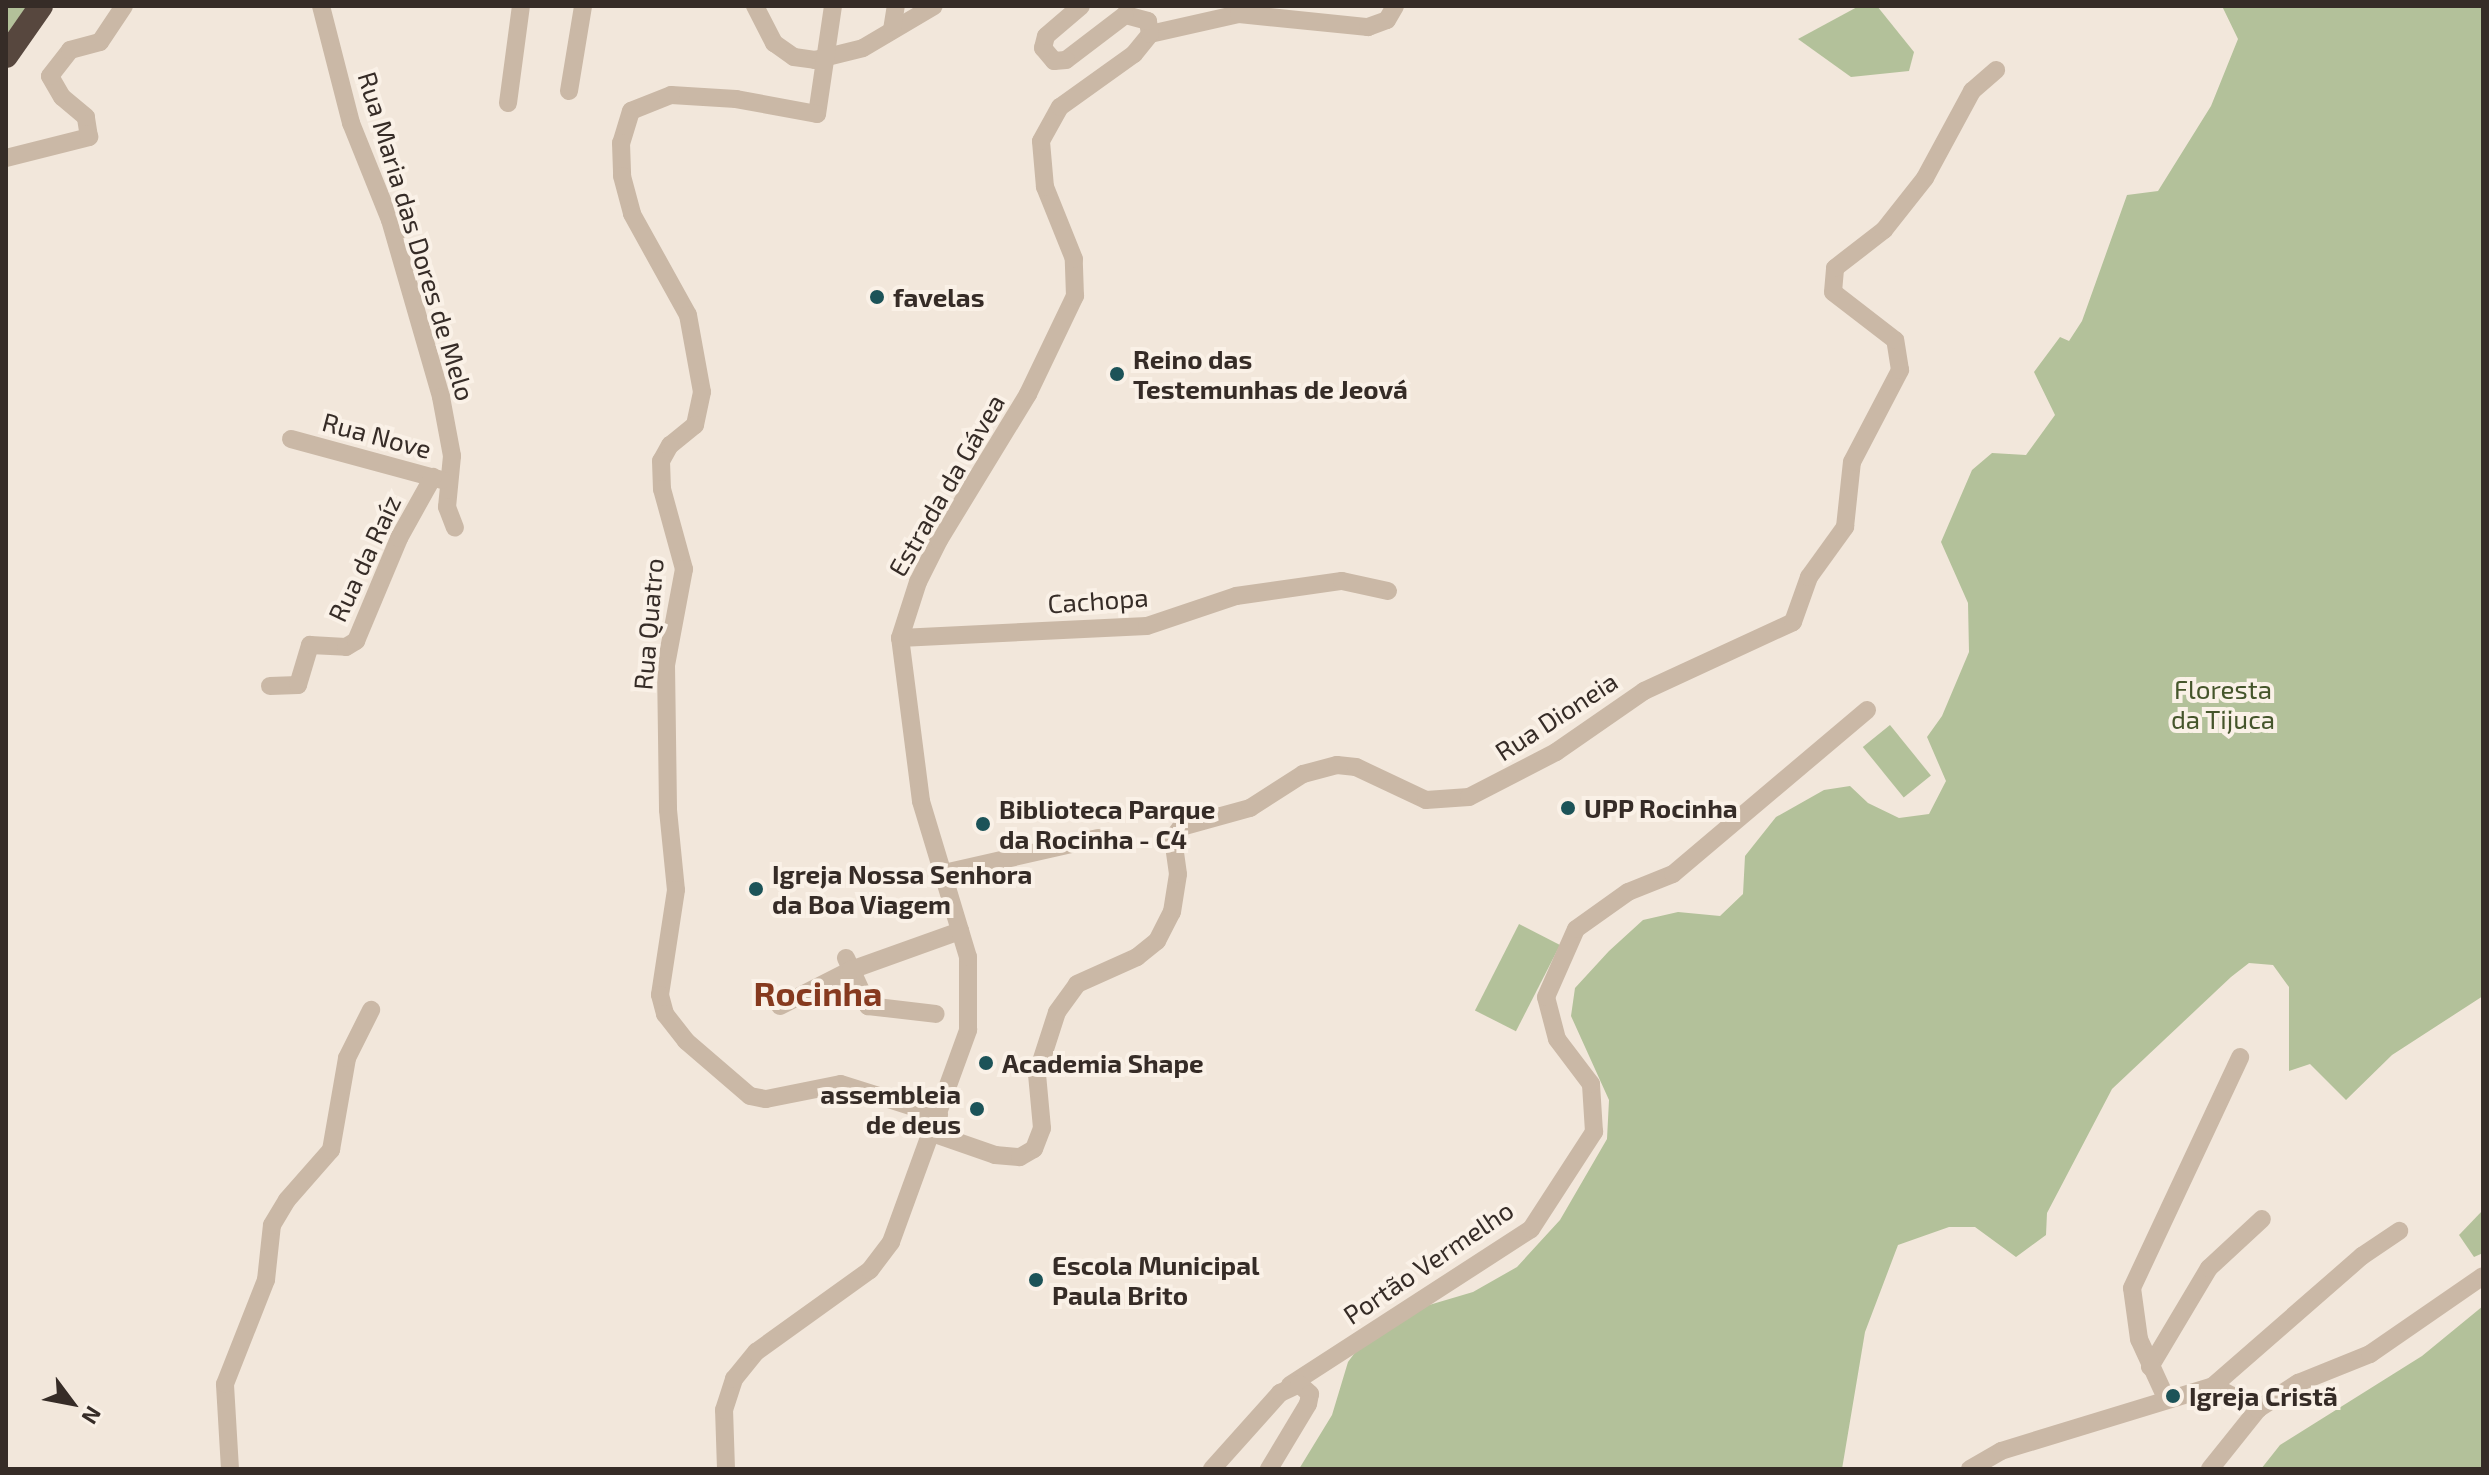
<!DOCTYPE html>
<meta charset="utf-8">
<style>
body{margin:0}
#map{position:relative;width:2489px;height:1475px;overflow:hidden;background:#f2e7db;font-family:"Exo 2",sans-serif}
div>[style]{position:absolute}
.green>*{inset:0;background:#b3c19a;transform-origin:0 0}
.minor>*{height:18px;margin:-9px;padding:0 9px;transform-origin:9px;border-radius:9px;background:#cab8a6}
.highway>*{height:24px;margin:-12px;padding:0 12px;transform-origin:12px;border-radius:12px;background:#57473e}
.dots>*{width:22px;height:22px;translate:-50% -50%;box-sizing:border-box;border:4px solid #faf1e7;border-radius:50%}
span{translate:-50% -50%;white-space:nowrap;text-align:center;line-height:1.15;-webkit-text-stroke:8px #faf1e7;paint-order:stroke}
.street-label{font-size:26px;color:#362c27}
.poi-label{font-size:26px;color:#362c27;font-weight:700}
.left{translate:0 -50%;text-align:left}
.right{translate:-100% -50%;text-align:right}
.park-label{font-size:26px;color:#45552b}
.district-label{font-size:34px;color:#863a1f;font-weight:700}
.frame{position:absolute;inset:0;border:8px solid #362c27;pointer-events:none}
.north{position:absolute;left:32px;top:1363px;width:80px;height:80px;-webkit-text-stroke:6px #faf1e7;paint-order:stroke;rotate:122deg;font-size:22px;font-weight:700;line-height:32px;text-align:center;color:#362c27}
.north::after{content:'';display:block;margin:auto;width:28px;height:36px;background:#362c27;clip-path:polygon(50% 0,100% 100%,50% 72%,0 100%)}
</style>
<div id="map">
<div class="green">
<i style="clip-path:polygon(6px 6px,27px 6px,6px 35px)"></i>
<i style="clip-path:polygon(1859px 6px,1877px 6px,1914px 52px,1909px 71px,1851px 77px,1798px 39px)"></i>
<i style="clip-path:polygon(2222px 6px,2483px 6px,2483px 996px,2392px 1055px,2346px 1100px,2310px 1064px,2289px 1071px,2289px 987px,2273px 965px,2249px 963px,2231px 977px,2112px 1089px,2047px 1213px,2046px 1235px,2016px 1257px,1975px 1227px,1949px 1227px,1898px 1245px,1865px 1332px,1842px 1469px,1299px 1469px,1332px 1415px,1348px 1362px,1368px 1335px,1419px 1308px,1473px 1292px,1517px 1267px,1560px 1220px,1607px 1139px,1609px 1100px,1571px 1016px,1575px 988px,1609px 951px,1643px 920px,1678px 912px,1720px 916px,1743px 894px,1745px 856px,1776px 817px,1824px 790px,1850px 786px,1868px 803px,1899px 818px,1929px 814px,1946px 781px,1927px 737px,1942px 716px,1969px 652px,1968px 603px,1941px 542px,1972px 470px,1992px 453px,2026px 455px,2055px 415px,2034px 372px,2060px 337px,2069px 341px,2082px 321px,2127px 195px,2158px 191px,2211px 106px,2238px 39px)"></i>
<i style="left:1890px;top:725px;width:65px;height:35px;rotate:51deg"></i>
<i style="left:1519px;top:924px;width:46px;height:97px;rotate:27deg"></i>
<i style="clip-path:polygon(2483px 1210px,2483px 1253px,2474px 1257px,2459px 1235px)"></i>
<i style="clip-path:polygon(2483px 1306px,2483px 1469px,2261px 1469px,2280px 1445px,2422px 1356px)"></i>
</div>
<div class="minor">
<i style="left:321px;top:6px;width:121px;rotate:75.6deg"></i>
<i style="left:351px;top:123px;width:105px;rotate:68.1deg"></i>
<i style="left:390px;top:220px;width:184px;rotate:73.9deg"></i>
<i style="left:441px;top:397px;width:60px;rotate:79.4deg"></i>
<i style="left:452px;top:456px;width:51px;rotate:95.6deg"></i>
<i style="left:447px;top:507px;width:22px;rotate:69deg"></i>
<i style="left:755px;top:6px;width:42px;rotate:62.8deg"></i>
<i style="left:774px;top:43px;width:24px;rotate:35deg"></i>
<i style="left:794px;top:57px;width:21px;rotate:8deg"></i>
<i style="left:815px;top:60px;width:49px;rotate:-14deg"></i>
<i style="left:863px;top:48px;width:82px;rotate:-30.6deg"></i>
<i style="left:833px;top:6px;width:109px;rotate:98.4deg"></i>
<i style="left:817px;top:114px;width:82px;rotate:-169.5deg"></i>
<i style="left:736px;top:99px;width:65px;rotate:-176.5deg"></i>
<i style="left:671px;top:95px;width:43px;rotate:158.2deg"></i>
<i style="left:631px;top:111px;width:34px;rotate:107deg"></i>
<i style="left:621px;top:143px;width:33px;rotate:88deg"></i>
<i style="left:622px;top:176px;width:39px;rotate:75deg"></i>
<i style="left:632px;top:214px;width:115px;rotate:61deg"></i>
<i style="left:688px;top:315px;width:78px;rotate:79.7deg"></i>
<i style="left:702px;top:392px;width:34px;rotate:102deg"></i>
<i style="left:695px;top:425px;width:32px;rotate:141deg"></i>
<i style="left:670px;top:445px;width:18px;rotate:119deg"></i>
<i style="left:661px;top:461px;width:28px;rotate:88deg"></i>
<i style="left:662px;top:489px;width:83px;rotate:74.6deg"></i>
<i style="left:684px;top:569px;width:98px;rotate:100.6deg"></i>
<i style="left:666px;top:665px;width:145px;rotate:89.2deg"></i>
<i style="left:668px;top:810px;width:80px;rotate:84.3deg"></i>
<i style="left:676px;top:890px;width:106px;rotate:98.7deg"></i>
<i style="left:660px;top:995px;width:20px;rotate:75deg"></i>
<i style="left:665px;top:1014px;width:34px;rotate:52deg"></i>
<i style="left:686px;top:1041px;width:84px;rotate:40.7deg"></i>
<i style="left:750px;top:1096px;width:16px;rotate:11deg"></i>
<i style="left:766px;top:1099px;width:76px;rotate:-11.3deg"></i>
<i style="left:841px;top:1084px;width:103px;rotate:17.6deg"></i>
<i style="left:892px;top:30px;width:24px;rotate:-81deg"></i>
<i style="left:1150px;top:34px;width:91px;rotate:-12.7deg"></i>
<i style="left:1239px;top:14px;width:130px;rotate:5.8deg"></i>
<i style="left:1368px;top:27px;width:20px;rotate:-20deg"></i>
<i style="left:1387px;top:20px;width:16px;rotate:-60deg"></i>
<i style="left:569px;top:91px;width:86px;rotate:-80.6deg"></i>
<i style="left:508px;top:103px;width:98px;rotate:-82.4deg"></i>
<i style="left:6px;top:158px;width:86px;rotate:-14.2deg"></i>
<i style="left:89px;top:137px;width:20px;rotate:-99deg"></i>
<i style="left:86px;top:117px;width:31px;rotate:-140deg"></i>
<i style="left:62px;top:97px;width:24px;rotate:-120deg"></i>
<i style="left:50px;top:76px;width:33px;rotate:-52deg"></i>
<i style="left:70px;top:50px;width:31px;rotate:-15deg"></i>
<i style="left:100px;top:42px;width:43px;rotate:-56.3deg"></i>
<i style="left:291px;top:439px;width:156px;rotate:15.2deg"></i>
<i style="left:900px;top:638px;width:247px;rotate:-2.8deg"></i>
<i style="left:1147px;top:626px;width:94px;rotate:-18.6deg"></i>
<i style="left:1236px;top:596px;width:107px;rotate:-8.1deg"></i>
<i style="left:1342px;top:581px;width:47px;rotate:12.3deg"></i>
<i style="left:270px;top:686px;width:28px;rotate:-2deg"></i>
<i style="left:298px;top:685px;width:42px;rotate:-73.3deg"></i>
<i style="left:310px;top:645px;width:36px;rotate:3deg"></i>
<i style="left:346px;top:647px;width:12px;rotate:-31deg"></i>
<i style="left:356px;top:641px;width:112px;rotate:-67.3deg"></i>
<i style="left:399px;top:538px;width:70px;rotate:-60.9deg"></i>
<i style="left:944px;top:873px;width:158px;rotate:-12.8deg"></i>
<i style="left:846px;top:958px;width:53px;rotate:65.4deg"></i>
<i style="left:868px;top:1006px;width:68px;rotate:6.7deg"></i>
<i style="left:780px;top:1006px;width:80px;rotate:-26.9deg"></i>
<i style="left:851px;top:970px;width:116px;rotate:-19.7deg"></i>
<i style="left:932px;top:1133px;width:67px;rotate:19.2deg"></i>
<i style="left:995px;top:1155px;width:25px;rotate:5deg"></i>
<i style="left:1020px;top:1157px;width:16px;rotate:-30deg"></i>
<i style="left:1034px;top:1149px;width:22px;rotate:-69deg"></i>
<i style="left:1042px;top:1128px;width:54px;rotate:-95.3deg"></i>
<i style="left:1037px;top:1074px;width:65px;rotate:-72.1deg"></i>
<i style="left:1057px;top:1012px;width:34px;rotate:-54deg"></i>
<i style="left:1077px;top:984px;width:66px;rotate:-24.2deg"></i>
<i style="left:1137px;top:957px;width:26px;rotate:-39deg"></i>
<i style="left:1157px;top:941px;width:33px;rotate:-63deg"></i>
<i style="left:1172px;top:912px;width:38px;rotate:-81deg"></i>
<i style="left:1178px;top:874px;width:36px;rotate:-98deg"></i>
<i style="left:1173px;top:838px;width:14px;rotate:-54deg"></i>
<i style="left:1181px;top:827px;width:72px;rotate:-15.4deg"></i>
<i style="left:1250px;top:808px;width:63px;rotate:-32.7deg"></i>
<i style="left:1303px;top:774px;width:35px;rotate:-15deg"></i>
<i style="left:1337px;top:765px;width:19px;rotate:6deg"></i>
<i style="left:1356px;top:767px;width:77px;rotate:25.2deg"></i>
<i style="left:1426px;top:800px;width:43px;rotate:-4deg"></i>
<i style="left:1469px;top:797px;width:98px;rotate:-27.3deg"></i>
<i style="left:1556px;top:752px;width:107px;rotate:-34.7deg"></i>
<i style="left:1644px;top:691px;width:164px;rotate:-24.8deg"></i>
<i style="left:1793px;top:622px;width:48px;rotate:-70.4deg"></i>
<i style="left:1809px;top:577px;width:62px;rotate:-54.2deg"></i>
<i style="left:1845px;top:527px;width:65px;rotate:-83.9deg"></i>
<i style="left:1852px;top:462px;width:104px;rotate:-62.4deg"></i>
<i style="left:1900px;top:370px;width:30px;rotate:-99deg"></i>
<i style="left:1895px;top:340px;width:78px;rotate:-142.3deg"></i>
<i style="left:1833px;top:292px;width:24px;rotate:-85deg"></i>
<i style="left:1835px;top:268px;width:62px;rotate:-37.8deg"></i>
<i style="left:1884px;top:230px;width:66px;rotate:-51.7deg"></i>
<i style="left:1925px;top:178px;width:99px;rotate:-61.6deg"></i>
<i style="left:1972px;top:91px;width:32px;rotate:-41deg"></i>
<i style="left:2150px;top:1367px;width:115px;rotate:-59.2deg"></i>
<i style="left:2209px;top:1268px;width:72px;rotate:-42.8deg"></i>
<i style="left:1290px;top:1385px;width:287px;rotate:-32.9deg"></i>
<i style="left:1531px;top:1229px;width:116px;rotate:-57deg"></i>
<i style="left:1594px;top:1132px;width:48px;rotate:-93.6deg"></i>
<i style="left:1591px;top:1084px;width:56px;rotate:-127.1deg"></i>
<i style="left:1557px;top:1039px;width:43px;rotate:-104.7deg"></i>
<i style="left:1546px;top:997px;width:74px;rotate:-66.2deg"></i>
<i style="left:1576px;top:929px;width:64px;rotate:-35.4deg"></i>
<i style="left:1628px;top:892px;width:48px;rotate:-21.8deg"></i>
<i style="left:1673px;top:874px;width:254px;rotate:-40.2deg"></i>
<i style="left:2213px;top:1386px;width:51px;rotate:27.1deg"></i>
<i style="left:2166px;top:1398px;width:65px;rotate:-114.6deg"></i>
<i style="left:2139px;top:1339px;width:51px;rotate:-97.8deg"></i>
<i style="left:2132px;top:1288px;width:255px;rotate:-64.9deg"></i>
<i style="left:230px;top:1469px;width:85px;rotate:-93.4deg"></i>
<i style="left:225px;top:1384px;width:112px;rotate:-68.5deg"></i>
<i style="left:266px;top:1280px;width:55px;rotate:-83.8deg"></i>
<i style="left:272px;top:1225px;width:29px;rotate:-59deg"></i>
<i style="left:287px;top:1200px;width:67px;rotate:-48.7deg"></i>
<i style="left:331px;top:1150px;width:93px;rotate:-80.1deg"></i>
<i style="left:347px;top:1058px;width:54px;rotate:-63.4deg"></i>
<i style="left:726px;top:1469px;width:59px;rotate:-91.9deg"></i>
<i style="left:724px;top:1410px;width:33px;rotate:-72deg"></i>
<i style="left:734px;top:1379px;width:35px;rotate:-51deg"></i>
<i style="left:756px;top:1352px;width:140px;rotate:-35.7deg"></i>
<i style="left:870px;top:1270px;width:35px;rotate:-53deg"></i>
<i style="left:891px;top:1242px;width:226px;rotate:-70deg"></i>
<i style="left:968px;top:1030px;width:73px;rotate:-90deg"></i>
<i style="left:968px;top:957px;width:163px;rotate:-106.8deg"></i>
<i style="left:921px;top:801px;width:164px;rotate:-97.3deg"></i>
<i style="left:900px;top:638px;width:59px;rotate:-72.2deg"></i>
<i style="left:918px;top:582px;width:47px;rotate:-63.4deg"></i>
<i style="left:939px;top:540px;width:171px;rotate:-58.6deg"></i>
<i style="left:1028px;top:394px;width:109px;rotate:-64.4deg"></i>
<i style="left:1075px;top:296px;width:37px;rotate:-92deg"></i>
<i style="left:1074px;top:259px;width:78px;rotate:-111.9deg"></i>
<i style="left:1045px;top:187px;width:46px;rotate:-95deg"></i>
<i style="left:1041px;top:141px;width:39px;rotate:-61deg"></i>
<i style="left:1060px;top:107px;width:91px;rotate:-35.6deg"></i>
<i style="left:1134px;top:54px;width:26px;rotate:-51deg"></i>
<i style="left:1150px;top:34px;width:13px;rotate:-99deg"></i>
<i style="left:1148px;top:21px;width:24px;rotate:-165deg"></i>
<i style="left:1125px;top:15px;width:74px;rotate:142.7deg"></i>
<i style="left:1066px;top:60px;width:12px;rotate:175deg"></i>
<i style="left:1054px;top:61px;width:17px;rotate:-130deg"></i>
<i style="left:1043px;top:48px;width:12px;rotate:-76deg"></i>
<i style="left:1046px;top:36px;width:46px;rotate:-40.6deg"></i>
<i style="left:1212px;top:1469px;width:102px;rotate:-48.2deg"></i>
<i style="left:1280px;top:1393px;width:21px;rotate:-25deg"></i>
<i style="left:1299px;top:1384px;width:15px;rotate:42deg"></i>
<i style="left:1310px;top:1394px;width:10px;rotate:101deg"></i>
<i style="left:1308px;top:1404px;width:76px;rotate:121deg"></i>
<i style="left:1970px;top:1469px;width:36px;rotate:-30deg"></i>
<i style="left:2001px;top:1451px;width:222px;rotate:-17deg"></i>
<i style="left:2213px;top:1386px;width:198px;rotate:-41.1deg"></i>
<i style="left:2362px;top:1256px;width:45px;rotate:-34deg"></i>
<i style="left:2210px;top:1469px;width:77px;rotate:-51.3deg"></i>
<i style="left:2258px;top:1409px;width:48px;rotate:-33deg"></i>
<i style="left:2298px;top:1383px;width:78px;rotate:-21.9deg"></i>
<i style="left:2370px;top:1354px;width:137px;rotate:-34.6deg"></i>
</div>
<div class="highway">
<i style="left:6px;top:56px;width:61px;rotate:-55deg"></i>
</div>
<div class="dots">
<i style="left:877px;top:297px;background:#1c5358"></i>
<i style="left:1117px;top:374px;background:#1c5358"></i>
<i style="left:1568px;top:808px;background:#1c5358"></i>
<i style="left:983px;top:824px;background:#1c5358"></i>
<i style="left:756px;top:889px;background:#1c5358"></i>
<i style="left:986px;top:1063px;background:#1c5358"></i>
<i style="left:977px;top:1109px;background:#1c5358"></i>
<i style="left:1036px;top:1280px;background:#1c5358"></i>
<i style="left:2173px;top:1396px;background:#1c5358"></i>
</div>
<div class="street-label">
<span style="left:417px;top:236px;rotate:73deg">Rua Maria das Dores de Melo</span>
<span style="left:377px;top:435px;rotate:15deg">Rua Nove</span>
<span style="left:946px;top:485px;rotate:-60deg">Estrada da Gávea</span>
<span style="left:364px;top:558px;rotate:-65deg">Rua da Raíz</span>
<span style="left:1098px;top:600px;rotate:-4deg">Cachopa</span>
<span style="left:648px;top:624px;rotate:-85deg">Rua Quatro</span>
<span style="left:1556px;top:716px;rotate:-33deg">Rua Dioneia</span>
<span style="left:1428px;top:1262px;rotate:-34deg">Portão Vermelho</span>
</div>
<div class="poi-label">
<span class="left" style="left:893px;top:297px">favelas</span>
<span class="left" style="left:1133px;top:374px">Reino das<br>Testemunhas de Jeová</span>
<span class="left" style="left:1584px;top:808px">UPP Rocinha</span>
<span class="left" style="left:999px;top:824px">Biblioteca Parque<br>da Rocinha - C4</span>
<span class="left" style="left:772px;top:889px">Igreja Nossa Senhora<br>da Boa Viagem</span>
<span class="left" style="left:1002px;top:1063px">Academia Shape</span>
<span class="right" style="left:961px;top:1109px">assembleia<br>de deus</span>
<span class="left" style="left:1052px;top:1280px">Escola Municipal<br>Paula Brito</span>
<span class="left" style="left:2189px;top:1396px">Igreja Cristã</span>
</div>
<div class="park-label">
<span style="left:2223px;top:704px">Floresta<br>da Tijuca</span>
</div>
<div class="district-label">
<span style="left:818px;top:993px">Rocinha</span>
</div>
<div class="frame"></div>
<div class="north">N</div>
</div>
